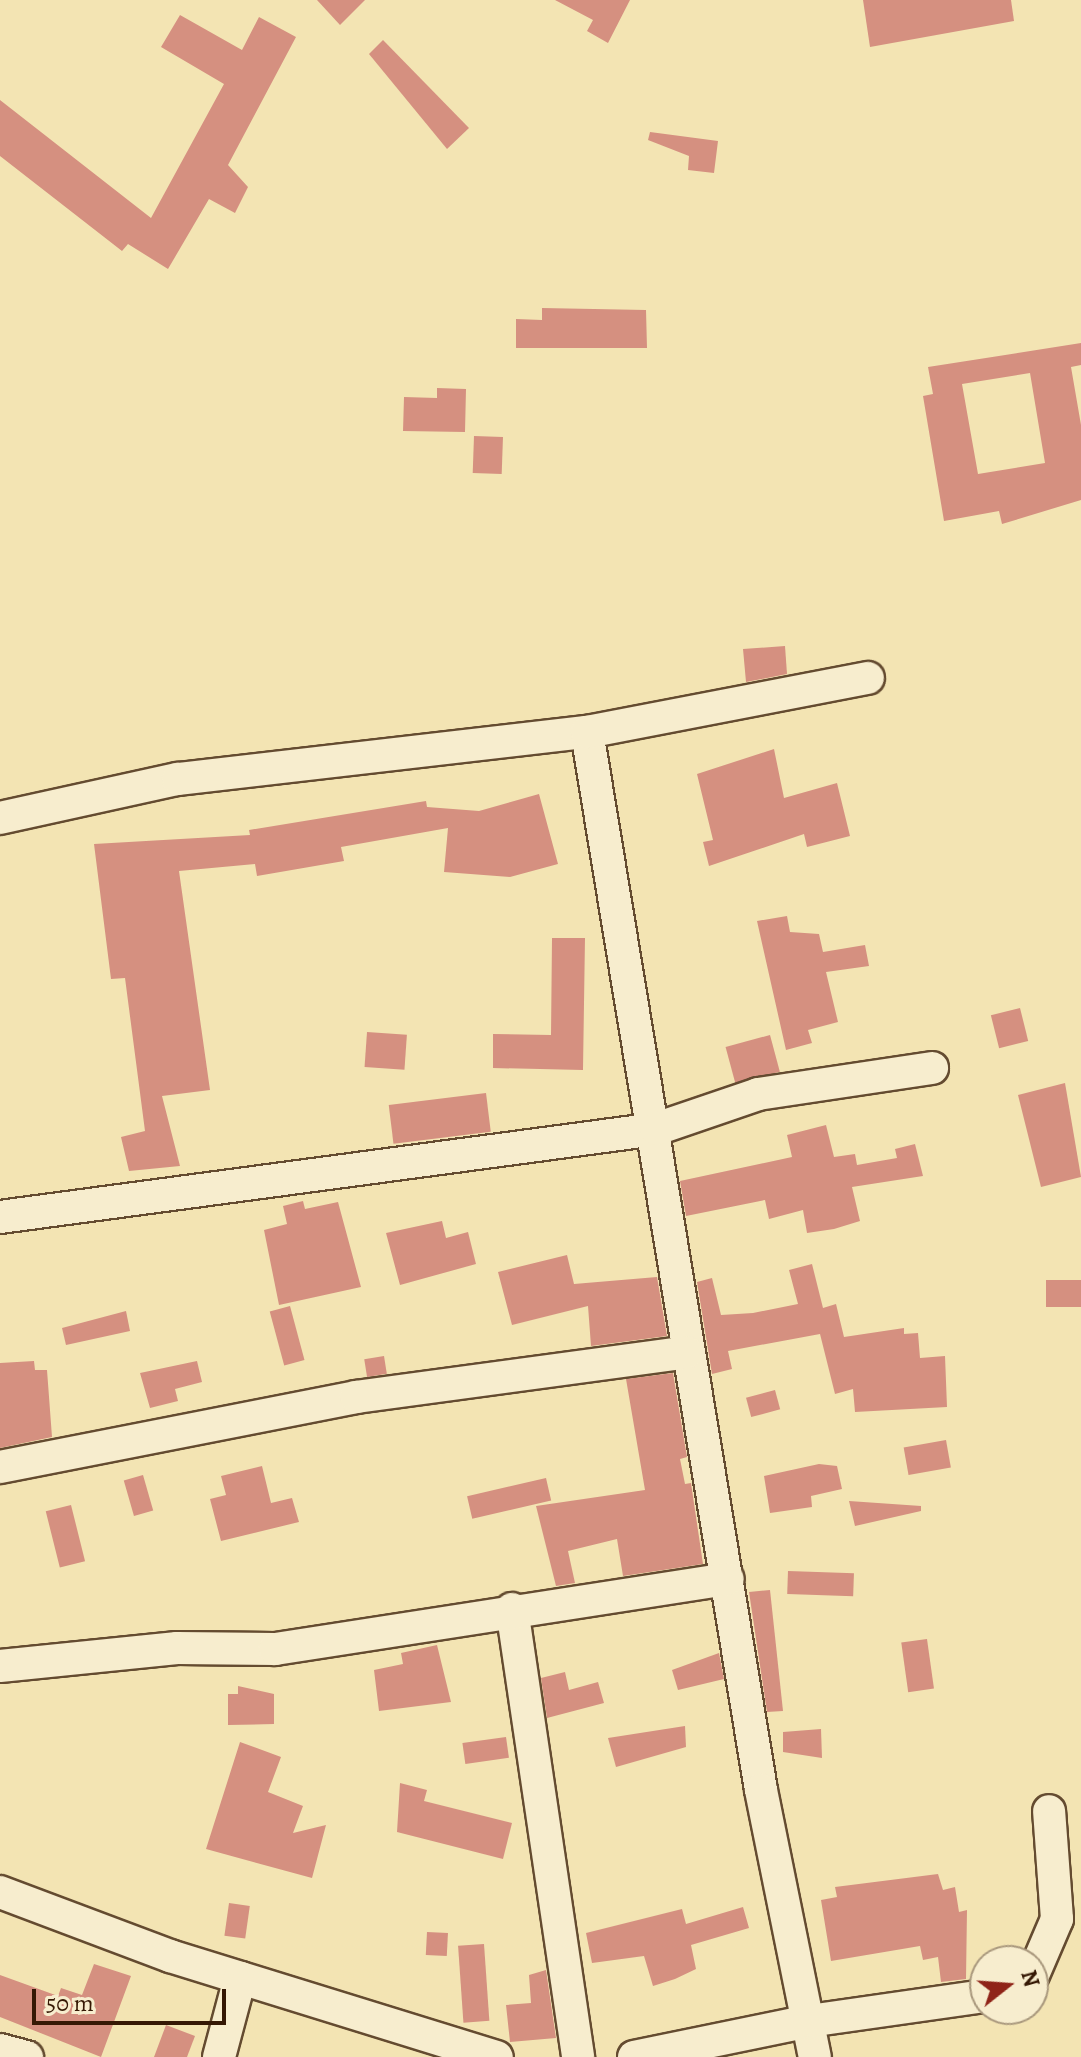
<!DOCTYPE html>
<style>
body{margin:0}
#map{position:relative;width:1081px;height:2057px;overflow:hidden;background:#f3e4b3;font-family:Alegreya,serif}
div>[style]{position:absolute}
.building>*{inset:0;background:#d59080;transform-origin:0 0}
.roads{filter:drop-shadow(2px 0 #644b30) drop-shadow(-2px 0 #644b30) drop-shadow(0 2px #644b30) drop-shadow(0 -2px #644b30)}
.minor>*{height:32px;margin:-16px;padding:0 16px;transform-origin:16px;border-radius:16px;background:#f7edce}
span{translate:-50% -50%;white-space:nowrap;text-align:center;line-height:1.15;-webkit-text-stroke:6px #f7edce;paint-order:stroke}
.north{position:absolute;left:969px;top:1945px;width:80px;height:80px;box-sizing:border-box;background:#f7edce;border:2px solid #a9987d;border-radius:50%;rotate:73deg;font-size:22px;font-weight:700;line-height:32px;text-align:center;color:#351804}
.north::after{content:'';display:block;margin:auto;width:28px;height:36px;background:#8f2418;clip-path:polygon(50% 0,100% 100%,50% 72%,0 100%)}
.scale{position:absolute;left:32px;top:1989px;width:194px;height:36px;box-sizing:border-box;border:4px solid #351804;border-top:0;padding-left:10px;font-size:24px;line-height:28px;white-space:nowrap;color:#351804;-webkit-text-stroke:6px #f7edce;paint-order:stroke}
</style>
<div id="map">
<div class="building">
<i style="clip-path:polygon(317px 0,365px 0,340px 25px)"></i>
<i style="clip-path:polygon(555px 0,630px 0,608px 43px,587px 31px,593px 20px)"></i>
<i style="clip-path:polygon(863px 0,1011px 0,1014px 21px,870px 47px)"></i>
<i style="clip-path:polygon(180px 15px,242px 50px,259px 17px,296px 37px,228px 165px,248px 187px,235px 213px,209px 199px,168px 269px,128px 244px,122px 251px,0 156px,0 100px,151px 218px,224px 84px,161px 47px)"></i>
<i style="clip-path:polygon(383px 40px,469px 128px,447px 149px,369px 54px)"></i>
<i style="clip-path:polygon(650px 132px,718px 141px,714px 173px,688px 170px,689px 156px,648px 140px)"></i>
<i style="clip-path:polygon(542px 308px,646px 310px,647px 348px,516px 348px,516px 319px,542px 320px)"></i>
<i style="clip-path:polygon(evenodd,1081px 343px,1081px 365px,1071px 367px,1081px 425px,1081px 500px,1002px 524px,999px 511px,944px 521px,923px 396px,933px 394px,928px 367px,1081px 343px,1030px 373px,1045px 463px,978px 474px,962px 384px,1030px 373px)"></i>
<i style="clip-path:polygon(437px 388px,466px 389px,465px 432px,403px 431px,404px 397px,437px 398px)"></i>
<i style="left:474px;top:436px;width:29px;height:37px;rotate:2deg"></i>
<i style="clip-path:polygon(785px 646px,787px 674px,746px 682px,743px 649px)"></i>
<i style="clip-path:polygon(774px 749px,784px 798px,837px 783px,850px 836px,807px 847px,804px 834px,709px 866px,703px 842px,713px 840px,697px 774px)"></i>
<i style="clip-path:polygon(539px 794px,558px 864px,510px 877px,444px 872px,448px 828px,341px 847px,344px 861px,257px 876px,255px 864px,179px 871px,210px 1090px,162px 1096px,180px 1166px,129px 1171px,121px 1137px,145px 1131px,125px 978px,111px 979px,94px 844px,250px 835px,249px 830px,426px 801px,427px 807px,479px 811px)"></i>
<i style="clip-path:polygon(787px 916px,790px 932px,819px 934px,823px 952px,865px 945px,869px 966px,826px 972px,838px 1022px,808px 1030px,812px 1043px,786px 1050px,757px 921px)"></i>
<i style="clip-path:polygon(552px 938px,585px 938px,583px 1070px,493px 1068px,493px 1034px,551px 1035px)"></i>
<i style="left:1020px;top:1008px;width:34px;height:30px;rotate:76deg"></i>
<i style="left:367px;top:1032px;width:40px;height:35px;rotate:4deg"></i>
<i style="left:770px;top:1035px;width:38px;height:46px;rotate:75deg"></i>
<i style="clip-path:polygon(1065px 1083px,1081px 1177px,1041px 1187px,1018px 1095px)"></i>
<i style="left:486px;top:1093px;width:39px;height:98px;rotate:83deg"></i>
<i style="clip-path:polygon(826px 1125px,834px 1157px,855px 1154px,857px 1165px,897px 1158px,895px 1149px,915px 1144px,923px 1176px,852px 1187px,860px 1221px,834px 1229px,807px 1233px,803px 1210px,769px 1219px,765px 1200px,686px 1216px,680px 1181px,792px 1157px,787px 1135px)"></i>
<i style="clip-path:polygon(303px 1201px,305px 1209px,338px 1202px,361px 1287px,279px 1305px,264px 1230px,287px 1224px,283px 1206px)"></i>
<i style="clip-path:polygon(442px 1221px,446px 1238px,468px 1232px,476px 1264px,400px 1285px,386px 1233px)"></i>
<i style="clip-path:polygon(567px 1255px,574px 1284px,657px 1277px,667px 1336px,591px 1346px,588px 1306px,512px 1325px,498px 1272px)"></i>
<i style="clip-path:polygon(812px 1264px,823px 1308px,836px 1304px,844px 1337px,904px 1328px,904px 1334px,918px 1333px,920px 1358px,945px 1356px,947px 1407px,855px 1412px,853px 1389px,835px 1394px,820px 1334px,728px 1351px,732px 1369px,712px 1374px,697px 1282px,712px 1278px,721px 1315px,753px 1313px,798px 1304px,789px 1270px)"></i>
<i style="left:1081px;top:1280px;width:27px;height:35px;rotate:90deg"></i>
<i style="left:290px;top:1306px;width:56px;height:21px;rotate:75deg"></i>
<i style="clip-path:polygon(126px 1311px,130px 1331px,66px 1345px,62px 1328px)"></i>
<i style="left:384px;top:1356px;width:18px;height:20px;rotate:81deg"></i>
<i style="clip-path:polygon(34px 1361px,35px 1370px,47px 1370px,52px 1437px,0 1448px,0 1363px)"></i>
<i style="clip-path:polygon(197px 1361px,202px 1382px,175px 1389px,178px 1401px,150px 1408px,140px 1373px)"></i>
<i style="clip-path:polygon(673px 1373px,687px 1457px,680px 1459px,685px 1484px,691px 1483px,703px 1564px,623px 1576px,617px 1539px,568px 1551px,575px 1583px,556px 1586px,536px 1506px,645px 1490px,626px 1379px)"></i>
<i style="left:775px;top:1390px;width:20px;height:30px;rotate:75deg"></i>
<i style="left:946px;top:1440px;width:28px;height:43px;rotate:80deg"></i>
<i style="clip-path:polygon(819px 1464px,837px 1466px,842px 1489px,811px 1496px,812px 1507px,770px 1513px,764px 1476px)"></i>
<i style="clip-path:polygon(262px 1466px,271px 1503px,292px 1498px,299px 1522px,221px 1541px,210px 1499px,226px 1495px,221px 1476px)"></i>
<i style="left:143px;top:1475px;width:37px;height:20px;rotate:74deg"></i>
<i style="left:546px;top:1478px;width:23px;height:81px;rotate:77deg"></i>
<i style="clip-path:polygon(849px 1501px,921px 1506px,921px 1511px,855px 1526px)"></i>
<i style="left:71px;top:1505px;width:58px;height:26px;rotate:76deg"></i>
<i style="left:788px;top:1571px;width:66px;height:23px;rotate:2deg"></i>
<i style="clip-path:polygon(770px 1590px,783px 1711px,767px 1712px,749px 1592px)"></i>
<i style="left:927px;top:1639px;width:50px;height:26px;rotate:82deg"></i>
<i style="clip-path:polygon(437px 1645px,451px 1702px,379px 1711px,374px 1670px,403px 1664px,401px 1653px)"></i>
<i style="clip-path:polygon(719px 1653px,724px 1679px,678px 1690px,672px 1670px)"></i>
<i style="clip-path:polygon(565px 1672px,569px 1690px,598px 1682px,604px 1703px,547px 1718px,541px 1678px)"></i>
<i style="clip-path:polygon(238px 1686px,274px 1694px,274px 1724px,228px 1725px,228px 1694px,238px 1694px)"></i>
<i style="clip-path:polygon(685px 1726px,686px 1747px,616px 1767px,608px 1738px)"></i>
<i style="clip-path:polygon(821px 1729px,822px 1758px,783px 1752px,783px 1732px)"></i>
<i style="left:506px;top:1737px;width:21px;height:44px;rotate:82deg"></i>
<i style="clip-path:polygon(240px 1742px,281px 1757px,268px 1792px,303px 1806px,293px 1833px,326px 1825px,312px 1878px,206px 1849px)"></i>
<i style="clip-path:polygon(400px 1783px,427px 1790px,424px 1801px,512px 1823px,503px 1859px,397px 1832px)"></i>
<i style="clip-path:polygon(938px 1874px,943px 1890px,955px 1887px,959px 1912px,967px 1910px,966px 1979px,941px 1982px,938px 1957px,923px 1960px,920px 1946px,831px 1961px,821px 1900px,837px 1897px,835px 1887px)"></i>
<i style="left:229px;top:1903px;width:21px;height:33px;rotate:8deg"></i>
<i style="clip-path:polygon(743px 1907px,749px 1928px,691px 1945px,696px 1969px,675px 1979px,653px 1986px,644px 1956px,592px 1963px,586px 1933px,682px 1909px,686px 1924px)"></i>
<i style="left:427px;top:1932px;width:21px;height:23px;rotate:3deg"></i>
<i style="left:484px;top:1944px;width:77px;height:26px;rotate:86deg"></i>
<i style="clip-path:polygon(94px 1964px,131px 1976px,101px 2057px,0 2017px,0 1975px,58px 1996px,61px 1988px,82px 1995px)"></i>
<i style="clip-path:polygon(546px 1970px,556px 2038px,510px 2042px,506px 2005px,531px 2003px,529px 1975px)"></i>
<i style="clip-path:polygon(166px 2025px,195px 2036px,187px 2057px,154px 2057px)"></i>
</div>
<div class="roads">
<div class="minor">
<i style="left:587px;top:732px;width:1072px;rotate:80.66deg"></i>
<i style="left:761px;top:1790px;width:272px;rotate:78.6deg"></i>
<i style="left:0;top:818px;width:182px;rotate:-12.4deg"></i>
<i style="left:178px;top:779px;width:412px;rotate:-6.6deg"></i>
<i style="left:587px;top:732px;width:286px;rotate:-10.9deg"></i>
<i style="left:0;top:1217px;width:662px;rotate:-7.64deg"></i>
<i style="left:656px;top:1129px;width:108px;rotate:-18.9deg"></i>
<i style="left:758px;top:1094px;width:176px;rotate:-8.5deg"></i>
<i style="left:0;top:1467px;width:363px;rotate:-11.1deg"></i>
<i style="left:356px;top:1397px;width:334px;rotate:-7.7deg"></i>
<i style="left:512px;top:1609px;width:453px;rotate:81.6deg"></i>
<i style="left:0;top:1666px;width:178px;rotate:-5.8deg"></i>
<i style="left:177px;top:1648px;width:98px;rotate:0.6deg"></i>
<i style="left:275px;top:1649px;width:458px;rotate:-8.8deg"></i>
<i style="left:0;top:1892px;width:182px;rotate:20.6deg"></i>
<i style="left:170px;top:1956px;width:342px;rotate:17.2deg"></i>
<i style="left:1033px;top:1975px;width:61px;rotate:-66.8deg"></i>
<i style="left:1057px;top:1919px;width:108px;rotate:-94.2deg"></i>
<i style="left:0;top:2050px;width:28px;rotate:15deg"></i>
<i style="left:219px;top:2057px;width:82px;rotate:-75.1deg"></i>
<i style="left:634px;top:2057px;width:179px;rotate:-11.6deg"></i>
<i style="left:809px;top:2021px;width:178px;rotate:-8.1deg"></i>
</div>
</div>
<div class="north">N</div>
<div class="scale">50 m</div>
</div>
